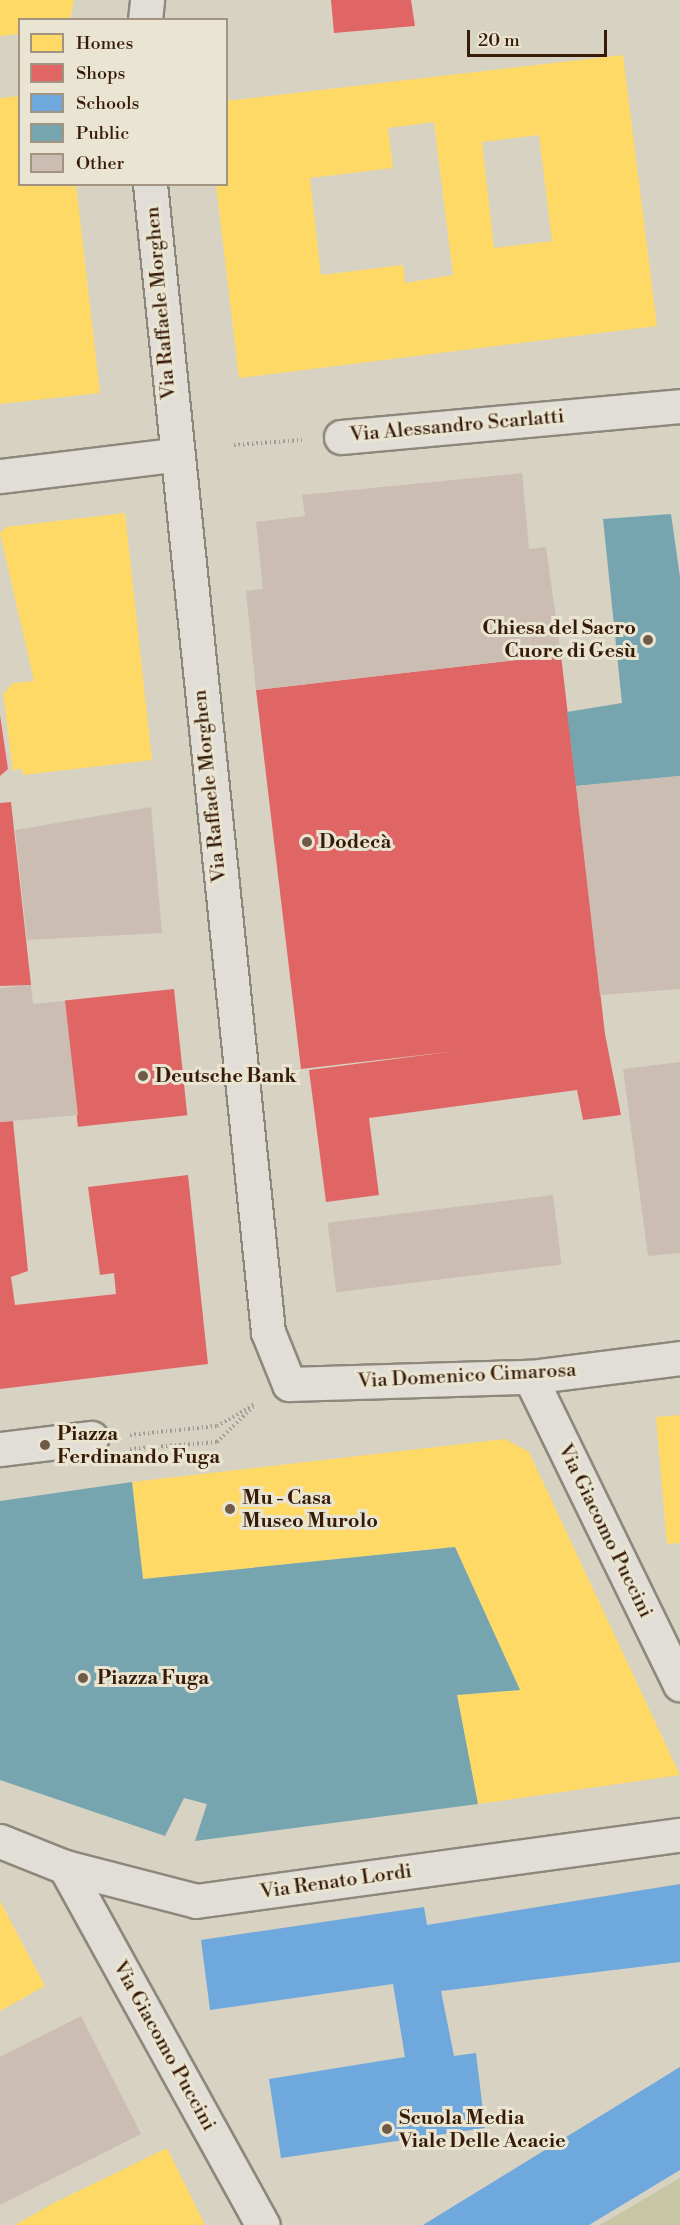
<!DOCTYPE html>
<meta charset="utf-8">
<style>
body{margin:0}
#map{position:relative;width:680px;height:2225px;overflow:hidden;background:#d7d2c2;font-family:"Libre Bodoni",serif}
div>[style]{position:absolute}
.green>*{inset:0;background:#c6c6a4}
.homes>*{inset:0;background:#ffd966}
.shops>*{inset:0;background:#e06666;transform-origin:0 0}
.schools>*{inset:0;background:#6fa8dc}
.public>*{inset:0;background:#76a5af}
.building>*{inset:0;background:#ccbdb2;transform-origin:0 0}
.path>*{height:4px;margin-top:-2px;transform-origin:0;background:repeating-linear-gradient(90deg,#a19c94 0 1.5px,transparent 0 4.5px)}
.roads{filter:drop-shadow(2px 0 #8e877c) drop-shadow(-2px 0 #8e877c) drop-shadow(0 2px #8e877c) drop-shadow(0 -2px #8e877c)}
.street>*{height:33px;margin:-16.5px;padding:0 16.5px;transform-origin:16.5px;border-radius:16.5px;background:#e0ded6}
.dots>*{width:16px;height:16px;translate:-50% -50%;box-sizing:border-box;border:3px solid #eae5d2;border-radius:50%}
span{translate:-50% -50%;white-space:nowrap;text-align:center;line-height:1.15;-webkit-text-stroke:6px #eae5d2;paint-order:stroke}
.street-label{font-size:20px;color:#371b07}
.poi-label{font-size:20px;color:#371b07;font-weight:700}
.right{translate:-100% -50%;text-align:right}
.left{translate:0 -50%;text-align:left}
.legend{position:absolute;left:18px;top:18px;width:210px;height:168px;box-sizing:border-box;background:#eae5d2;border:2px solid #a29481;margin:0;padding:8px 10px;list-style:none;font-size:18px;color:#371b07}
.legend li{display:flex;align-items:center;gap:12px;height:30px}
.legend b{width:30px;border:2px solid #a29481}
.scale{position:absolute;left:467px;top:30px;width:140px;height:27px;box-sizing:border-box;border:3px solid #371b07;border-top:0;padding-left:8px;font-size:18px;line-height:21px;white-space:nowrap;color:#371b07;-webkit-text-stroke:4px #eae5d2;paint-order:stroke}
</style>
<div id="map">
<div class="green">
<i style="clip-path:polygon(680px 2178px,680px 2225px,600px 2225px)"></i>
</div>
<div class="homes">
<i style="clip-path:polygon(0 0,74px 0,70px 20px,20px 20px,20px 34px,0 36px)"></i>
<i style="clip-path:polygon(evenodd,623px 55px,657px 326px,239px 378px,216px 184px,226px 184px,226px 101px,623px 55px,434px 122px,453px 275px,405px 283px,403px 265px,321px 275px,310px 178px,393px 168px,388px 128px,434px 122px,623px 55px,539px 135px,552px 241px,494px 248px,482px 142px,539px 135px)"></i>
<i style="clip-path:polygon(20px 96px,20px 184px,76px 184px,100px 393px,0 404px,0 98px)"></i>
<i style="clip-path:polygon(125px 513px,152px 760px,23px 775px,21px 768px,13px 771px,3px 694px,13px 683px,34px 681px,0 533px,6px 527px)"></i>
<i style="clip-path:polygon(680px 1415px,680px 1543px,667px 1544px,656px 1417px)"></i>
<i style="clip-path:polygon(505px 1439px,529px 1452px,680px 1775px,478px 1804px,457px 1695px,520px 1690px,455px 1547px,143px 1579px,132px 1482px)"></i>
<i style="clip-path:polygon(0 1901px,45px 1986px,0 2011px)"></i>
<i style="clip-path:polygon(167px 2148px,205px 2225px,15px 2225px,52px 2204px)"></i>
</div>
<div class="shops">
<i style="clip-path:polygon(331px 0,411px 0,415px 26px,334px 33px)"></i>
<i style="clip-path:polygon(561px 655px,605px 1034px,621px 1115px,583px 1120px,577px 1090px,369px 1118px,379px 1195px,326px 1202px,309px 1070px,456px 1051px,301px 1069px,256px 690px)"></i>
<i style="clip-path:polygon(0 715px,8px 769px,0 776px)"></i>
<i style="clip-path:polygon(11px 802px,31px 985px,0 986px,0 803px)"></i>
<i style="left:174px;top:989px;width:127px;height:110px;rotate:84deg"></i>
<i style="clip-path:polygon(13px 1121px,28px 1271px,11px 1277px,15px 1305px,116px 1294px,114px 1273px,100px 1275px,88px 1187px,188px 1175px,208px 1364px,0 1389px,0 1122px)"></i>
</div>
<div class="schools">
<i style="clip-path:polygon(680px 1884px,680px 1962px,441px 1991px,454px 2056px,476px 2053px,485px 2128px,281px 2158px,269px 2079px,405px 2057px,393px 1984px,210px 2010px,201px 1940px,424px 1907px,427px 1925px)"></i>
<i style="clip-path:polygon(680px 2067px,680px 2170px,589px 2225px,423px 2225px)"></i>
</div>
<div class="public">
<i style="clip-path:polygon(671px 514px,680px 577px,680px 776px,576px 786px,567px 712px,622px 703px,603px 519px)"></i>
<i style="clip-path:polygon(132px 1482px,143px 1579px,455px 1547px,520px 1690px,457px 1695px,478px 1804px,195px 1841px,207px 1804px,184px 1798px,165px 1836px,0 1780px,0 1501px)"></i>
</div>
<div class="building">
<i style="clip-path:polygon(522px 473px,529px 549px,546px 547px,561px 655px,256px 690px,246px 591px,263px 589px,256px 522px,305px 516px,302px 495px)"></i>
<i style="clip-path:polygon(680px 776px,680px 989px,600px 995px,576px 786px)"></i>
<i style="clip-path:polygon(151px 807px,162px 933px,27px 940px,15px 830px)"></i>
<i style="clip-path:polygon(31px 985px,33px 1004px,65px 1001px,78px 1115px,0 1122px,0 988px)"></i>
<i style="clip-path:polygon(680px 1062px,680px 1253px,648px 1256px,623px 1069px)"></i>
<i style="left:553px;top:1195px;width:70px;height:227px;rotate:83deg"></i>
<i style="clip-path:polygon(81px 2016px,141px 2134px,0 2205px,0 2057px)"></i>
</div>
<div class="path">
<i style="left:234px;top:445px;width:68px;rotate:-4.2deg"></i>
<i style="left:130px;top:1435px;width:87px;rotate:-5.9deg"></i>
<i style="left:217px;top:1426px;width:44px;rotate:-30.1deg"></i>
<i style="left:130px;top:1449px;width:87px;rotate:-4.6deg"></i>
<i style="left:217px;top:1442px;width:50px;rotate:-44.2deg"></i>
</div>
<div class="roads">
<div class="street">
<i style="left:145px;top:20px;width:20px;rotate:-84deg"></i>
<i style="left:150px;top:184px;width:1154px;rotate:84.13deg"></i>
<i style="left:268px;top:1332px;width:56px;rotate:68deg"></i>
<i style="left:289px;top:1384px;width:241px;rotate:-1.7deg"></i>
<i style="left:530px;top:1377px;width:151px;rotate:-7.2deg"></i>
<i style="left:341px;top:437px;width:340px;rotate:-5.2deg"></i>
<i style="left:0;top:476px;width:175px;rotate:-6.9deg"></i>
<i style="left:530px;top:1377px;width:342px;rotate:64deg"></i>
<i style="left:0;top:1449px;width:92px;rotate:-6.9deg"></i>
<i style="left:0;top:1841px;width:70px;rotate:21.8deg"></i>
<i style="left:65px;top:1867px;width:135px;rotate:14.5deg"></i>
<i style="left:196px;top:1901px;width:488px;rotate:-7.8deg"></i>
<i style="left:65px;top:1867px;width:409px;rotate:61.1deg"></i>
</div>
</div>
<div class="dots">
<i style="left:648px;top:640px;background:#6f5b48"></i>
<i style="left:307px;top:842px;background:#6f5b48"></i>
<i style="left:143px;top:1076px;background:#6f5b48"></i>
<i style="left:45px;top:1445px;background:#6f5b48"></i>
<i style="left:230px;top:1509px;background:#6f5b48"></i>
<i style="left:83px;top:1678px;background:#6f5b48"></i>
<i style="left:387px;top:2129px;background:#6f5b48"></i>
</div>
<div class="street-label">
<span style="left:161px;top:303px;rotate:-95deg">Via Raffaele Morghen</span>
<span style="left:457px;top:426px;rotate:-5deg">Via Alessandro Scarlatti</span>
<span style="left:210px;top:786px;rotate:-96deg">Via Raffaele Morghen</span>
<span style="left:467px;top:1376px;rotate:-3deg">Via Domenico Cimarosa</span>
<span style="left:605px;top:1531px;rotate:64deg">Via Giacomo Puccini</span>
<span style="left:336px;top:1882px;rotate:-8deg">Via Renato Lordi</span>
<span style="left:164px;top:2046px;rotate:61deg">Via Giacomo Puccini</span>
</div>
<div class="poi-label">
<span class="right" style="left:636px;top:640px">Chiesa del Sacro<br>Cuore di Gesù</span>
<span class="left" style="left:319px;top:842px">Dodecà</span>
<span class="left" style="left:155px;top:1076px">Deutsche Bank</span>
<span class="left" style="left:57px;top:1446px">Piazza<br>Ferdinando Fuga</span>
<span class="left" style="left:242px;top:1510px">Mu - Casa<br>Museo Murolo</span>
<span class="left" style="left:97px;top:1678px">Piazza Fuga</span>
<span class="left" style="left:399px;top:2130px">Scuola Media<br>Viale Delle Acacie</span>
</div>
<ul class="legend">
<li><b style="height:16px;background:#ffd966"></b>Homes</li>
<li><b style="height:16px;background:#e06666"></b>Shops</li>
<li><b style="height:16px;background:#6fa8dc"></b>Schools</li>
<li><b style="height:16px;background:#76a5af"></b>Public</li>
<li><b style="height:16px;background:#ccbdb2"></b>Other</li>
</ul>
<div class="scale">20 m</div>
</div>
